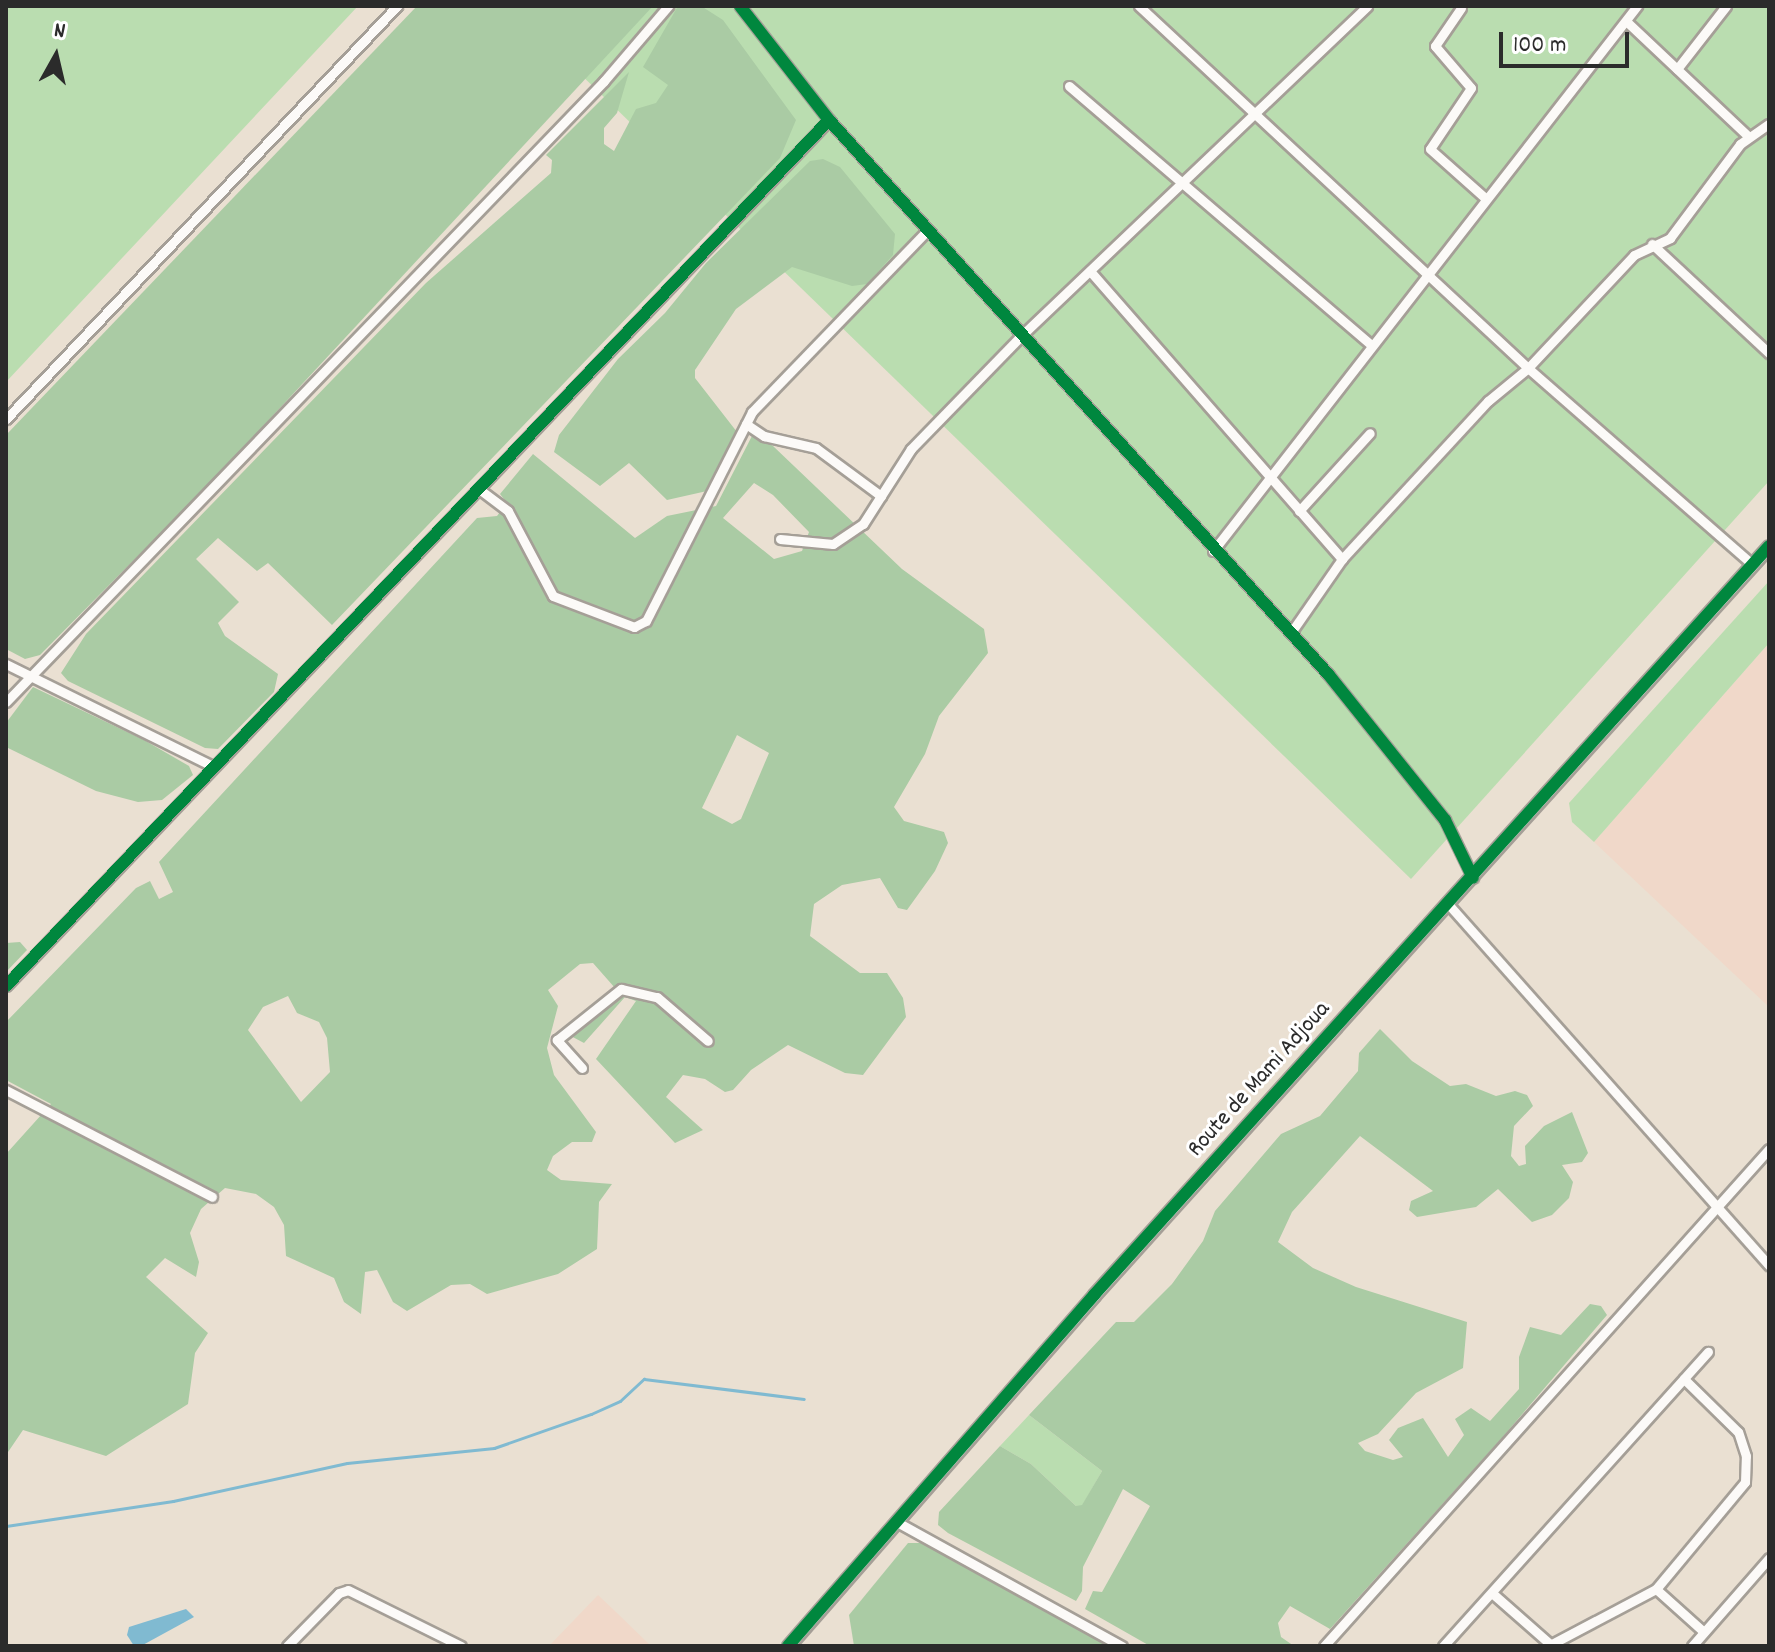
<!DOCTYPE html>
<style>
body{margin:0}
#map{position:relative;width:1775px;height:1652px;overflow:hidden;background:#eae0d2;font-family:Dekko,sans-serif}
div>[style]{position:absolute}
.built>*{inset:0;background:#f0d8c9}
.green>*{inset:0;background:#baddb0}
.forest>*{inset:0;background:#aacba4}
.water>*{inset:0;background:#80bad1}
.stream>*{height:3px;margin:-1.5px;padding:0 1.5px;transform-origin:1.5px;border-radius:1.5px;background:#80bad1}
.roads{filter:drop-shadow(2px 0 #a59f97) drop-shadow(-2px 0 #a59f97) drop-shadow(0 2px #a59f97) drop-shadow(0 -2px #a59f97)}
.minor>*{height:9px;margin:-4.5px;padding:0 4.5px;transform-origin:4.5px;border-radius:4.5px;background:#fcfaf8}
.tertiary>*{height:11px;margin:-5.5px;padding:0 5.5px;transform-origin:5.5px;border-radius:5.5px;background:#fcfaf8}
.cycleway>*{height:12px;margin:-6px;padding:0 6px;transform-origin:6px;border-radius:6px;background:#00873e}
span{translate:-50% -50%;white-space:nowrap;text-align:center;line-height:1.15;-webkit-text-stroke:6px #fff;paint-order:stroke}
.street-label{font-size:24px;color:#2b2b2b}
.frame{position:absolute;inset:0;border:8px solid #2b2b2b;pointer-events:none}
.north{position:absolute;left:16px;top:16px;width:80px;height:80px;-webkit-text-stroke:6px #fff;paint-order:stroke;rotate:8deg;font-size:22px;font-weight:700;line-height:32px;text-align:center;color:#2b2b2b}
.north::after{content:'';display:block;margin:auto;width:28px;height:36px;background:#2b2b2b;clip-path:polygon(50% 0,100% 100%,50% 72%,0 100%)}
.scale{position:absolute;left:1499px;top:32px;width:130px;height:36px;box-sizing:border-box;border:4px solid #2b2b2b;border-top:0;padding-left:10px;font-size:24px;line-height:28px;white-space:nowrap;color:#2b2b2b;-webkit-text-stroke:6px #fff;paint-order:stroke}
</style>
<div id="map">
<div class="built">
<i style="clip-path:polygon(1769px 643px,1769px 1007px,1594px 842px)"></i>
<i style="clip-path:polygon(598px 1595px,616px 1612px,651px 1646px,549px 1646px)"></i>
</div>
<div class="green">
<i style="clip-path:polygon(6px 6px,358px 6px,6px 382px)"></i>
<i style="clip-path:polygon(510px 6px,1769px 6px,1769px 481px,1411px 879px)"></i>
<i style="clip-path:polygon(1769px 581px,1769px 643px,1594px 842px,1572px 822px,1569px 803px)"></i>
<i style="clip-path:polygon(1029px 1415px,1102px 1471px,1082px 1506px,1076px 1506px,1031px 1464px,1000px 1446px)"></i>
</div>
<div class="forest">
<i style="clip-path:polygon(417px 6px,653px 6px,217px 476px,40px 655px,25px 659px,6px 649px,6px 435px)"></i>
<i style="clip-path:polygon(678px 6px,701px 6px,723px 20px,796px 120px,780px 158px,332px 625px,268px 563px,257px 571px,218px 538px,196px 559px,239px 602px,218px 623px,225px 636px,278px 674px,274px 692px,218px 749px,205px 748px,68px 681px,61px 673px,86px 634px,426px 283px,551px 173px,552px 160px,546px 155px,629px 72px,617px 113px,604px 128px,604px 144px,614px 151px,636px 109px,656px 103px,668px 85px,643px 67px)"></i>
<i style="clip-path:polygon(823px 159px,840px 167px,895px 234px,893px 255px,867px 284px,852px 286px,792px 267px,736px 309px,695px 370px,695px 378px,737px 432px,707px 491px,667px 500px,629px 463px,600px 486px,554px 452px,559px 435px,618px 359px,665px 313px,706px 263px,810px 161px)"></i>
<i style="clip-path:polygon(evenodd,753px 434px,773px 446px,902px 569px,984px 629px,988px 653px,939px 716px,925px 754px,894px 807px,904px 821px,944px 832px,948px 843px,935px 871px,907px 910px,898px 908px,880px 878px,842px 885px,814px 904px,810px 936px,860px 973px,887px 973px,903px 998px,906px 1017px,863px 1075px,845px 1073px,788px 1045px,751px 1070px,733px 1090px,725px 1092px,705px 1079px,683px 1075px,666px 1097px,703px 1130px,675px 1143px,596px 1059px,636px 1001px,625px 997px,584px 1043px,569px 1035px,615px 988px,593px 963px,580px 964px,548px 990px,558px 1006px,547px 1048px,554px 1075px,596px 1132px,592px 1142px,572px 1142px,553px 1156px,547px 1170px,561px 1180px,612px 1184px,599px 1202px,597px 1249px,558px 1274px,487px 1294px,470px 1284px,451px 1285px,407px 1311px,393px 1302px,377px 1270px,365px 1272px,361px 1314px,344px 1302px,334px 1278px,286px 1256px,284px 1225px,274px 1207px,256px 1194px,225px 1188px,201px 1209px,190px 1233px,199px 1262px,196px 1277px,165px 1258px,146px 1277px,208px 1333px,195px 1353px,188px 1404px,106px 1456px,23px 1430px,6px 1455px,6px 1154px,51px 1104px,6px 1080px,6px 1022px,136px 888px,150px 881px,159px 899px,173px 892px,159px 862px,477px 518px,497px 516px,507px 503px,500px 494px,533px 454px,635px 538px,667px 516px,716px 506px,753px 434px,754px 483px,773px 495px,809px 532px,802px 551px,774px 559px,723px 518px,754px 483px,753px 434px,737px 735px,769px 753px,741px 819px,732px 824px,702px 808px,737px 735px,753px 434px,288px 996px,297px 1013px,319px 1022px,327px 1038px,330px 1072px,301px 1102px,248px 1030px,263px 1007px,288px 996px)"></i>
<i style="clip-path:polygon(33px 687px,144px 740px,189px 766px,193px 775px,162px 800px,138px 802px,96px 791px,6px 747px,6px 723px)"></i>
<i style="clip-path:polygon(20px 942px,27px 950px,6px 972px,6px 943px)"></i>
<i style="clip-path:polygon(1380px 1029px,1412px 1061px,1450px 1086px,1466px 1084px,1496px 1096px,1515px 1091px,1527px 1095px,1533px 1106px,1514px 1126px,1511px 1156px,1519px 1166px,1526px 1164px,1525px 1146px,1544px 1126px,1572px 1112px,1588px 1153px,1582px 1162px,1562px 1165px,1573px 1182px,1569px 1198px,1552px 1215px,1532px 1222px,1498px 1189px,1476px 1207px,1417px 1217px,1409px 1210px,1411px 1201px,1433px 1191px,1360px 1136px,1292px 1212px,1278px 1242px,1313px 1268px,1356px 1287px,1467px 1322px,1463px 1368px,1416px 1393px,1378px 1434px,1358px 1443px,1365px 1451px,1393px 1460px,1403px 1457px,1389px 1440px,1398px 1428px,1423px 1418px,1448px 1457px,1464px 1435px,1455px 1419px,1471px 1408px,1490px 1421px,1519px 1389px,1519px 1357px,1530px 1327px,1561px 1335px,1590px 1304px,1601px 1306px,1607px 1315px,1501px 1439px,1330px 1629px,1290px 1606px,1278px 1623px,1281px 1637px,1294px 1646px,1150px 1646px,1085px 1609px,1093px 1591px,1102px 1592px,1150px 1506px,1123px 1489px,1083px 1567px,1082px 1591px,1076px 1601px,948px 1533px,938px 1525px,939px 1512px,1000px 1446px,1031px 1464px,1076px 1506px,1082px 1505px,1102px 1471px,1029px 1415px,1116px 1322px,1134px 1322px,1172px 1284px,1203px 1241px,1215px 1211px,1281px 1134px,1320px 1116px,1358px 1071px,1359px 1053px)"></i>
<i style="clip-path:polygon(908px 1543px,927px 1543px,1110px 1646px,854px 1646px,849px 1615px)"></i>
</div>
<div class="water">
<i style="clip-path:polygon(186px 1609px,194px 1617px,141px 1646px,134px 1646px,127px 1635px,129px 1627px)"></i>
</div>
<div class="stream">
<i style="left:6px;top:118px;width:15px;rotate:90deg"></i>
<i style="left:6px;top:1526px;width:169px;rotate:-8.5deg"></i>
<i style="left:173px;top:1501px;width:178px;rotate:-12.3deg"></i>
<i style="left:347px;top:1463px;width:148px;rotate:-5.8deg"></i>
<i style="left:494px;top:1448px;width:103px;rotate:-19.3deg"></i>
<i style="left:591px;top:1414px;width:32px;rotate:-24deg"></i>
<i style="left:620px;top:1401px;width:33px;rotate:-43deg"></i>
<i style="left:644px;top:1379px;width:161px;rotate:7.1deg"></i>
</div>
<div class="roads">
<div class="minor">
<i style="left:740px;top:6px;width:145px;rotate:52deg"></i>
<i style="left:829px;top:120px;width:746px;rotate:47.99deg"></i>
<i style="left:1328px;top:674px;width:187px;rotate:51.3deg"></i>
<i style="left:1445px;top:820px;width:64px;rotate:64.2deg"></i>
<i style="left:1139px;top:6px;width:531px;rotate:42.94deg"></i>
<i style="left:1528px;top:368px;width:299px;rotate:41.2deg"></i>
<i style="left:1461px;top:8px;width:46px;rotate:124.4deg"></i>
<i style="left:1435px;top:46px;width:55px;rotate:49.4deg"></i>
<i style="left:1471px;top:88px;width:73px;rotate:123.9deg"></i>
<i style="left:1430px;top:149px;width:74px;rotate:41.7deg"></i>
<i style="left:1626px;top:21px;width:169px;rotate:43.3deg"></i>
<i style="left:1677px;top:69px;width:80px;rotate:-52.1deg"></i>
<i style="left:1069px;top:86px;width:396px;rotate:40.6deg"></i>
<i style="left:1652px;top:244px;width:160px;rotate:43deg"></i>
<i style="left:1090px;top:271px;width:383px;rotate:48.8deg"></i>
<i style="left:6px;top:419px;width:569px;rotate:-46.57deg"></i>
<i style="left:746px;top:424px;width:22px;rotate:34deg"></i>
<i style="left:764px;top:436px;width:53px;rotate:13deg"></i>
<i style="left:816px;top:448px;width:81px;rotate:36.4deg"></i>
<i style="left:479px;top:489px;width:36px;rotate:37deg"></i>
<i style="left:508px;top:511px;width:96px;rotate:62.1deg"></i>
<i style="left:553px;top:596px;width:87px;rotate:20.9deg"></i>
<i style="left:634px;top:627px;width:13px;rotate:-27deg"></i>
<i style="left:646px;top:621px;width:234px;rotate:-63.1deg"></i>
<i style="left:752px;top:412px;width:252px;rotate:-46deg"></i>
<i style="left:1299px;top:511px;width:105px;rotate:-47.7deg"></i>
<i style="left:780px;top:539px;width:53px;rotate:5.4deg"></i>
<i style="left:833px;top:544px;width:36px;rotate:-34deg"></i>
<i style="left:863px;top:524px;width:89px;rotate:-57.4deg"></i>
<i style="left:911px;top:449px;width:158px;rotate:-45.8deg"></i>
<i style="left:1021px;top:336px;width:478px;rotate:-43.6deg"></i>
<i style="left:1213px;top:551px;width:691px;rotate:-52.12deg"></i>
<i style="left:1292px;top:631px;width:88px;rotate:-55.2deg"></i>
<i style="left:1342px;top:559px;width:215px;rotate:-47.3deg"></i>
<i style="left:1488px;top:401px;width:52px;rotate:-39.5deg"></i>
<i style="left:1528px;top:368px;width:155px;rotate:-46.8deg"></i>
<i style="left:1634px;top:255px;width:40px;rotate:-25deg"></i>
<i style="left:1670px;top:238px;width:117px;rotate:-53.3deg"></i>
<i style="left:1740px;top:144px;width:35px;rotate:-35deg"></i>
<i style="left:6px;top:664px;width:230px;rotate:26.3deg"></i>
<i style="left:6px;top:702px;width:862px;rotate:-46.08deg"></i>
<i style="left:604px;top:81px;width:99px;rotate:-49.5deg"></i>
<i style="left:1449px;top:905px;width:482px;rotate:48.4deg"></i>
<i style="left:6px;top:986px;width:1195px;rotate:-46.46deg"></i>
<i style="left:582px;top:1068px;width:38px;rotate:-132deg"></i>
<i style="left:557px;top:1040px;width:82px;rotate:-38.6deg"></i>
<i style="left:621px;top:989px;width:37px;rotate:13deg"></i>
<i style="left:657px;top:997px;width:67px;rotate:40.8deg"></i>
<i style="left:6px;top:1090px;width:232px;rotate:27.4deg"></i>
<i style="left:897px;top:1522px;width:257px;rotate:28.9deg"></i>
<i style="left:1656px;top:1589px;width:64px;rotate:41.9deg"></i>
<i style="left:1492px;top:1593px;width:77px;rotate:41.3deg"></i>
<i style="left:287px;top:1646px;width:74px;rotate:-45.5deg"></i>
<i style="left:339px;top:1593px;width:9px;rotate:-18deg"></i>
<i style="left:348px;top:1590px;width:126px;rotate:26.4deg"></i>
<i style="left:1324px;top:1646px;width:667px;rotate:-48.16deg"></i>
<i style="left:1443px;top:1646px;width:396px;rotate:-48deg"></i>
<i style="left:1548px;top:1646px;width:122px;rotate:-27.8deg"></i>
<i style="left:1656px;top:1589px;width:139px;rotate:-50.2deg"></i>
<i style="left:1745px;top:1482px;width:26px;rotate:-88deg"></i>
<i style="left:1746px;top:1456px;width:25px;rotate:-108deg"></i>
<i style="left:1738px;top:1432px;width:76px;rotate:-135.5deg"></i>
<i style="left:1692px;top:1646px;width:117px;rotate:-48.8deg"></i>
</div>
<div class="tertiary">
<i style="left:788px;top:1646px;width:466px;rotate:-48.9deg"></i>
<i style="left:1094px;top:1295px;width:1008px;rotate:-47.97deg"></i>
</div>
</div>
<div class="cycleway">
<i style="left:740px;top:6px;width:145px;rotate:52deg"></i>
<i style="left:829px;top:120px;width:746px;rotate:47.99deg"></i>
<i style="left:1328px;top:674px;width:187px;rotate:51.3deg"></i>
<i style="left:1445px;top:820px;width:64px;rotate:64.2deg"></i>
<i style="left:6px;top:986px;width:1195px;rotate:-46.46deg"></i>
<i style="left:788px;top:1646px;width:466px;rotate:-48.9deg"></i>
<i style="left:1094px;top:1295px;width:1008px;rotate:-47.97deg"></i>
</div>
<div class="street-label">
<span style="left:1260px;top:1080px;rotate:-48deg">Route de Mami Adjoua</span>
</div>
<div class="frame"></div>
<div class="north">N</div>
<div class="scale">100 m</div>
</div>
